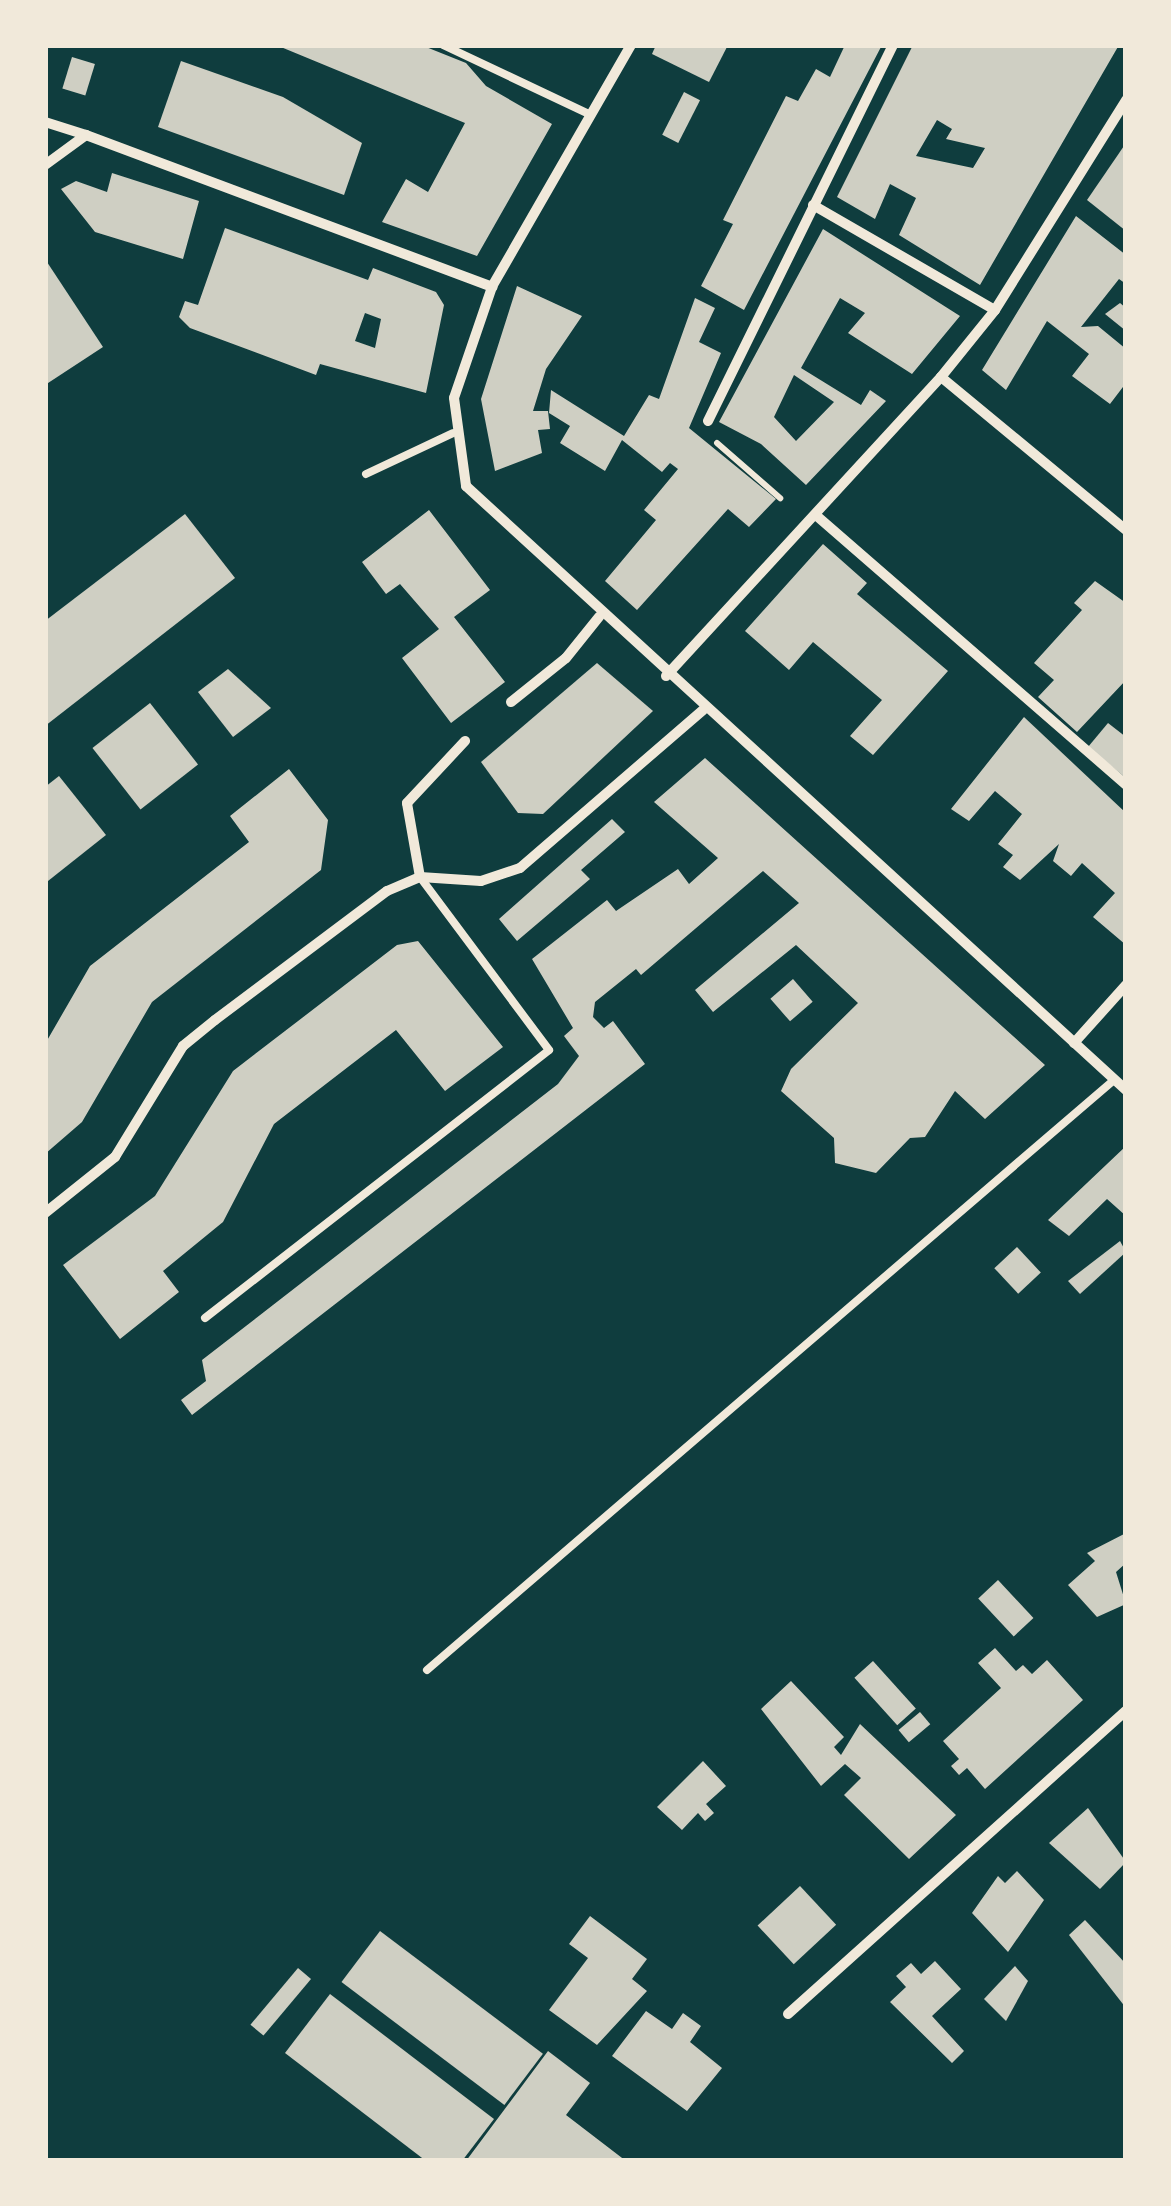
<!DOCTYPE html>
<style>
body{margin:0}
#map{position:relative;width:1171px;height:2206px;overflow:hidden;background:#0f3d3e;font-family:Merriweather,serif}
div>[style]{position:absolute}
.building>*{inset:0;background:#cfcfc3;transform-origin:0 0}
.path>*{height:6px;margin:-3px;padding:0 3px;transform-origin:3px;border-radius:3px;background:#f1e9da}
.service>*{height:8px;margin:-4px;padding:0 4px;transform-origin:4px;border-radius:4px;background:#f1e9da}
.minor>*{height:10px;margin:-5px;padding:0 5px;transform-origin:5px;border-radius:5px;background:#f1e9da}
span{translate:-50% -50%;white-space:nowrap;text-align:center;line-height:1.15;-webkit-text-stroke:10px #f1e9da;paint-order:stroke}
.frame{position:absolute;inset:0;border:48px solid #f1e9da;pointer-events:none}
</style>
<div id="map">
<div class="building">
<i style="clip-path:polygon(276px 45px,421px 45px,466px 63px,486px 86px,552px 124px,477px 256px,382px 222px,406px 179px,428px 192px,465px 123px)"></i>
<i style="clip-path:polygon(656px 45px,728px 45px,709px 82px,652px 54px)"></i>
<i style="clip-path:polygon(845px 45px,882px 45px,744px 310px,701px 286px,733px 224px,723px 220px,786px 96px,798px 101px,816px 69px,830px 77px)"></i>
<i style="clip-path:polygon(evenodd,913px 45px,1119px 45px,980px 285px,899px 235px,916px 198px,890px 184px,875px 219px,837px 197px,913px 45px,937px 120px,952px 129px,946px 139px,985px 148px,973px 168px,916px 156px,937px 120px)"></i>
<i style="left:72px;top:57px;width:24px;height:33px;rotate:17deg"></i>
<i style="clip-path:polygon(181px 61px,283px 97px,362px 143px,344px 195px,158px 127px)"></i>
<i style="left:684px;top:92px;width:18px;height:48px;rotate:27deg"></i>
<i style="clip-path:polygon(1126px 143px,1126px 231px,1087px 200px)"></i>
<i style="clip-path:polygon(112px 173px,199px 201px,183px 259px,95px 232px,61px 189px,76px 181px,107px 192px)"></i>
<i style="clip-path:polygon(1076px 216px,1126px 255px,1126px 284px,1119px 279px,1081px 327px,1098px 326px,1126px 349px,1126px 383px,1110px 404px,1072px 376px,1089px 354px,1047px 321px,1006px 390px,982px 370px)"></i>
<i style="clip-path:polygon(evenodd,225px 228px,368px 280px,373px 268px,436px 292px,444px 305px,426px 393px,320px 364px,316px 375px,190px 328px,179px 317px,185px 301px,198px 305px,225px 228px,365px 313px,381px 319px,375px 348px,355px 341px,365px 313px)"></i>
<i style="clip-path:polygon(evenodd,823px 229px,960px 316px,912px 374px,848px 333px,865px 313px,840px 298px,801px 368px,861px 405px,870px 390px,886px 401px,806px 485px,761px 444px,719px 422px,823px 229px,794px 375px,834px 402px,796px 441px,774px 417px,794px 375px)"></i>
<i style="clip-path:polygon(45px 259px,103px 347px,45px 385px)"></i>
<i style="clip-path:polygon(517px 286px,582px 316px,546px 369px,533px 411px,548px 411px,550px 429px,538px 430px,542px 453px,495px 471px,481px 399px)"></i>
<i style="clip-path:polygon(695px 298px,715px 308px,699px 342px,721px 353px,689px 428px,776px 499px,749px 527px,728px 509px,637px 610px,605px 581px,656px 520px,644px 510px,678px 469px,670px 463px,662px 472px,622px 440px,605px 471px,560px 443px,570px 426px,549px 413px,551px 390px,624px 436px,649px 395px,659px 399px)"></i>
<i style="clip-path:polygon(1120px 303px,1126px 308px,1126px 331px,1105px 314px)"></i>
<i style="clip-path:polygon(429px 510px,490px 590px,454px 617px,505px 682px,451px 723px,402px 658px,439px 629px,400px 584px,386px 594px,362px 562px)"></i>
<i style="clip-path:polygon(185px 514px,235px 578px,45px 726px,45px 621px)"></i>
<i style="clip-path:polygon(823px 544px,867px 583px,857px 594px,948px 671px,873px 755px,850px 736px,882px 700px,813px 642px,789px 670px,745px 631px)"></i>
<i style="clip-path:polygon(1095px 581px,1126px 603px,1126px 680px,1077px 732px,1038px 697px,1054px 680px,1034px 663px,1082px 610px,1074px 603px)"></i>
<i style="clip-path:polygon(597px 663px,653px 711px,543px 814px,518px 813px,481px 762px)"></i>
<i style="clip-path:polygon(228px 669px,271px 708px,233px 737px,198px 692px)"></i>
<i style="left:150px;top:703px;width:78px;height:73px;rotate:52deg"></i>
<i style="clip-path:polygon(1024px 717px,1126px 813px,1126px 945px,1093px 917px,1115px 893px,1082px 863px,1071px 876px,1053px 861px,1059px 844px,1020px 880px,1003px 867px,1013px 855px,998px 844px,1022px 814px,995px 791px,969px 821px,951px 809px)"></i>
<i style="clip-path:polygon(1108px 723px,1126px 737px,1126px 778px,1088px 747px)"></i>
<i style="clip-path:polygon(705px 758px,1045px 1065px,985px 1119px,955px 1091px,925px 1137px,910px 1138px,876px 1173px,835px 1163px,834px 1138px,781px 1091px,791px 1069px,858px 1003px,796px 945px,713px 1012px,695px 990px,799px 903px,763px 871px,641px 975px,636px 969px,595px 1002px,593px 1017px,604px 1028px,613px 1021px,645px 1064px,192px 1415px,181px 1400px,206px 1381px,202px 1360px,558px 1084px,579px 1056px,564px 1036px,573px 1028px,532px 959px,607px 900px,616px 911px,678px 869px,689px 884px,718px 858px,654px 802px)"></i>
<i style="clip-path:polygon(289px 769px,328px 820px,321px 870px,152px 1002px,82px 1122px,45px 1154px,45px 1044px,90px 966px,249px 842px,230px 816px)"></i>
<i style="clip-path:polygon(59px 776px,106px 835px,48px 881px,45px 787px)"></i>
<i style="clip-path:polygon(612px 819px,625px 832px,581px 870px,590px 879px,517px 941px,499px 919px)"></i>
<i style="clip-path:polygon(418px 941px,503px 1047px,445px 1091px,396px 1030px,274px 1124px,223px 1222px,163px 1271px,179px 1292px,120px 1339px,63px 1265px,155px 1196px,233px 1071px,397px 945px)"></i>
<i style="left:793px;top:979px;width:30px;height:30px;rotate:49deg"></i>
<i style="clip-path:polygon(1126px 1146px,1126px 1216px,1107px 1199px,1069px 1236px,1048px 1220px)"></i>
<i style="clip-path:polygon(1120px 1241px,1126px 1252px,1080px 1294px,1068px 1281px)"></i>
<i style="left:1017px;top:1247px;width:35px;height:31px;rotate:47deg"></i>
<i style="clip-path:polygon(1126px 1533px,1126px 1563px,1116px 1572px,1126px 1604px,1097px 1617px,1068px 1585px,1095px 1561px,1087px 1553px)"></i>
<i style="left:998px;top:1580px;width:52px;height:27px;rotate:47deg"></i>
<i style="clip-path:polygon(995px 1648px,1016px 1671px,1023px 1665px,1032px 1674px,1047px 1660px,1083px 1700px,985px 1789px,967px 1768px,959px 1775px,951px 1766px,959px 1759px,943px 1741px,1001px 1688px,978px 1663px)"></i>
<i style="left:873px;top:1661px;width:64px;height:25px;rotate:48deg"></i>
<i style="clip-path:polygon(791px 1681px,844px 1737px,834px 1747px,841px 1755px,860px 1724px,956px 1815px,909px 1859px,844px 1795px,861px 1778px,845px 1764px,821px 1786px,761px 1709px)"></i>
<i style="left:920px;top:1712px;width:16px;height:28px;rotate:50deg"></i>
<i style="clip-path:polygon(703px 1761px,726px 1786px,706px 1804px,714px 1813px,705px 1821px,698px 1813px,682px 1830px,657px 1807px)"></i>
<i style="clip-path:polygon(1088px 1808px,1126px 1862px,1100px 1889px,1049px 1843px)"></i>
<i style="clip-path:polygon(1017px 1871px,1044px 1900px,1008px 1952px,972px 1913px,998px 1876px,1005px 1883px)"></i>
<i style="left:800px;top:1886px;width:53px;height:58px;rotate:47deg"></i>
<i style="clip-path:polygon(590px 1916px,647px 1959px,632px 1979px,647px 1991px,597px 2045px,549px 2010px,588px 1958px,569px 1944px)"></i>
<i style="clip-path:polygon(1085px 1920px,1126px 1964px,1126px 2008px,1069px 1935px)"></i>
<i style="left:380px;top:1931px;width:204px;height:64px;rotate:37deg"></i>
<i style="clip-path:polygon(935px 1961px,961px 1989px,932px 2016px,964px 2051px,952px 2063px,890px 2002px,906px 1987px,896px 1976px,911px 1963px,921px 1974px)"></i>
<i style="clip-path:polygon(1015px 1966px,1028px 1981px,1006px 2021px,984px 1999px)"></i>
<i style="left:298px;top:1968px;width:17px;height:74px;rotate:40deg"></i>
<i style="clip-path:polygon(330px 1994px,494px 2119px,462px 2161px,426px 2161px,285px 2053px)"></i>
<i style="clip-path:polygon(646px 2011px,672px 2029px,683px 2013px,701px 2026px,690px 2042px,722px 2068px,687px 2111px,612px 2056px)"></i>
<i style="clip-path:polygon(548px 2051px,590px 2083px,566px 2115px,626px 2161px,466px 2161px)"></i>
</div>
<div class="path">
<i style="left:717px;top:443px;width:84px;rotate:41.1deg"></i>
</div>
<div class="service">
<i style="left:443px;top:45px;width:164px;rotate:25.3deg"></i>
<i style="left:366px;top:474px;width:96px;rotate:-25.2deg"></i>
<i style="left:205px;top:1318px;width:436px;rotate:-37.9deg"></i>
<i style="left:549px;top:1050px;width:216px;rotate:-126.7deg"></i>
<i style="left:427px;top:1670px;width:906px;rotate:-40.66deg"></i>
</div>
<div class="minor">
<i style="left:631px;top:45px;width:279px;rotate:119.9deg"></i>
<i style="left:492px;top:287px;width:117px;rotate:108.9deg"></i>
<i style="left:454px;top:398px;width:89px;rotate:82.2deg"></i>
<i style="left:466px;top:486px;width:895px;rotate:42.46deg"></i>
<i style="left:45px;top:122px;width:43px;rotate:17.6deg"></i>
<i style="left:45px;top:165px;width:51px;rotate:-36.2deg"></i>
<i style="left:86px;top:135px;width:434px;rotate:20.5deg"></i>
<i style="left:813px;top:205px;width:210px;rotate:30deg"></i>
<i style="left:941px;top:377px;width:240px;rotate:39.6deg"></i>
<i style="left:708px;top:421px;width:419px;rotate:-63.8deg"></i>
<i style="left:818px;top:517px;width:408px;rotate:41deg"></i>
<i style="left:666px;top:676px;width:406px;rotate:-47.4deg"></i>
<i style="left:941px;top:377px;width:86px;rotate:-51.1deg"></i>
<i style="left:995px;top:310px;width:248px;rotate:-58deg"></i>
<i style="left:511px;top:702px;width:70px;rotate:-38.7deg"></i>
<i style="left:566px;top:658px;width:53px;rotate:-51.2deg"></i>
<i style="left:420px;top:877px;width:75px;rotate:-100deg"></i>
<i style="left:407px;top:803px;width:85px;rotate:-46.9deg"></i>
<i style="left:1074px;top:1043px;width:78px;rotate:-48.1deg"></i>
<i style="left:45px;top:1213px;width:90px;rotate:-38.7deg"></i>
<i style="left:115px;top:1157px;width:130px;rotate:-58.5deg"></i>
<i style="left:183px;top:1046px;width:41px;rotate:-39.1deg"></i>
<i style="left:215px;top:1020px;width:215px;rotate:-36.9deg"></i>
<i style="left:387px;top:891px;width:36px;rotate:-23deg"></i>
<i style="left:420px;top:877px;width:61px;rotate:3.8deg"></i>
<i style="left:481px;top:881px;width:41px;rotate:-18.4deg"></i>
<i style="left:520px;top:868px;width:242px;rotate:-40.8deg"></i>
<i style="left:788px;top:2014px;width:454px;rotate:-41.9deg"></i>
</div>
<div class="frame"></div>
</div>
